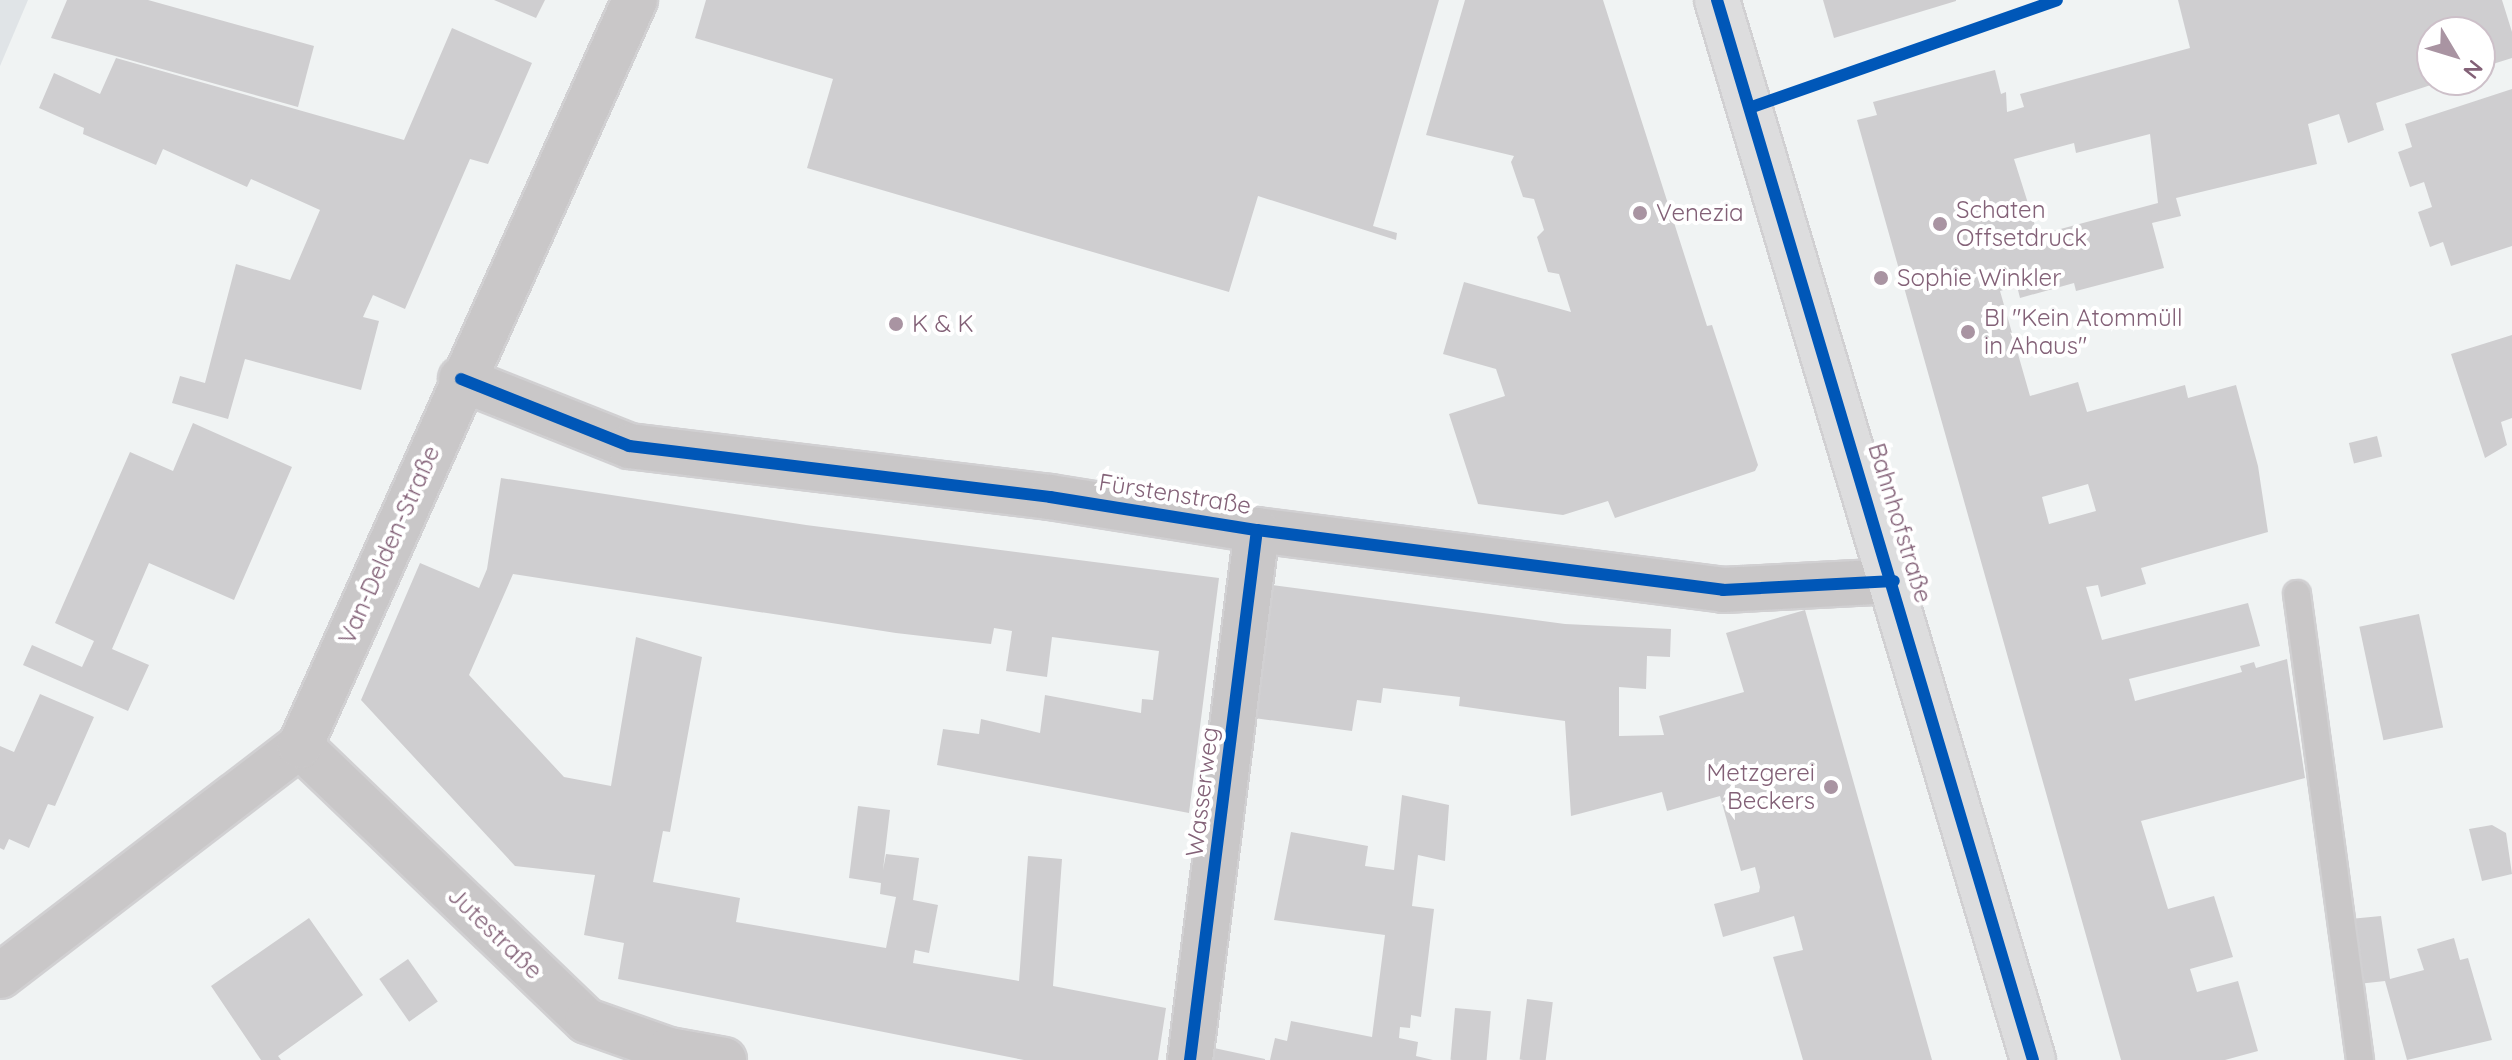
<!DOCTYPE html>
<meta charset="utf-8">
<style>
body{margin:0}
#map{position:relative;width:2512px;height:1060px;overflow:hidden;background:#f0f3f3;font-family:Quicksand,sans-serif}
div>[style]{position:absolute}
.green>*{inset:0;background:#e0e4e7}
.building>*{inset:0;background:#cfced0;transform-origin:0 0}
.roads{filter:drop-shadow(2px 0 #d1d0d2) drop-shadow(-2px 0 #d1d0d2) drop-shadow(0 2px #d1d0d2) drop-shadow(0 -2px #d1d0d2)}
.lane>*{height:26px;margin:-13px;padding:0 13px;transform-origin:13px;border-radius:13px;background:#c9c7c8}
.street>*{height:44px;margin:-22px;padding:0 22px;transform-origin:22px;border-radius:22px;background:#c9c7c8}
.secondary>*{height:44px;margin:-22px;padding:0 22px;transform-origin:22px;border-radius:22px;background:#ddddde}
.cycleway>*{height:12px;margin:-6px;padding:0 6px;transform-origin:6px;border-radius:6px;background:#0057b8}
.dots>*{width:22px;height:22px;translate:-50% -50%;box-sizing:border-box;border:4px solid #fff;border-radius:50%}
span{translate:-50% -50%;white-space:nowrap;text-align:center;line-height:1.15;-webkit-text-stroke:8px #fff;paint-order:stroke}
.poi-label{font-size:24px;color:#836177}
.left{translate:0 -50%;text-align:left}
.right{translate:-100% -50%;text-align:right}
.street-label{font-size:24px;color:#836177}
.north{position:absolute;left:2416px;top:16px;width:80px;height:80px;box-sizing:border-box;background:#fff;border:2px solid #cdc0c9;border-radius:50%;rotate:128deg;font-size:22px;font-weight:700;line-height:32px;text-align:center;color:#836177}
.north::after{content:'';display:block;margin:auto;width:28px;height:36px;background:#a994a2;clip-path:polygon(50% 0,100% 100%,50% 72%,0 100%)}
</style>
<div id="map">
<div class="green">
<i style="clip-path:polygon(0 0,28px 0,0 66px)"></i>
</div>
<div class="building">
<i style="clip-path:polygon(67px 0,148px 0,314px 46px,298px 107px,51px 38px)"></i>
<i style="clip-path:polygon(494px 0,545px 0,536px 18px)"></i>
<i style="clip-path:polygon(706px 0,1439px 0,1373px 226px,1397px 233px,1396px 240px,1258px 196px,1229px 292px,807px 168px,833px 79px,695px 38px)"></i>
<i style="clip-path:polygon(1465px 0,1603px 0,1707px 326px,1712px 325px,1758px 465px,1755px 471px,1615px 518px,1608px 501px,1563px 515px,1478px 504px,1449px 414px,1505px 396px,1496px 369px,1443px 354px,1464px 282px,1571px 312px,1559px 274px,1548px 272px,1537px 237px,1544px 230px,1534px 199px,1523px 197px,1511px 162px,1514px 156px,1426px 135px)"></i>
<i style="clip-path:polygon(1823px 0,1956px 0,1956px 1px,1834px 38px)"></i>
<i style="clip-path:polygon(evenodd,2178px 0,2502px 0,2512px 32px,2512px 58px,2480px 68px,2480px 32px,2432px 32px,2432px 80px,2443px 81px,2376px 103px,2384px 130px,2348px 143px,2339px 114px,2314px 122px,2308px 124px,2317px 164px,2176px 198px,2181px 216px,2152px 223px,2164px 268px,2076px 291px,2074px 283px,2020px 298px,2017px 286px,2000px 291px,2030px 396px,2078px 382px,2087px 412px,2185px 385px,2188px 398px,2236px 385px,2258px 466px,2268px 532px,2141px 568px,2146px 584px,2101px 597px,2098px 585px,2086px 587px,2102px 640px,2248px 603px,2260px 646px,2129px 679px,2135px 701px,2242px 672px,2240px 666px,2254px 662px,2256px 668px,2287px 659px,2305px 778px,2141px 821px,2168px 909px,2214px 896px,2233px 957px,2190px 969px,2197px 992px,2238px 981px,2258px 1051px,2225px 1060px,2121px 1060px,1857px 120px,1877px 115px,1873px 102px,1995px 70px,2001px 94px,2006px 92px,2007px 112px,2024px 107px,2020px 94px,2190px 48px,2178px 0,2150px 134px,2158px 203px,2038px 235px,2014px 159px,2074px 143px,2076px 153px,2150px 134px,2178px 0,2088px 484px,2096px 511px,2049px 524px,2042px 497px,2088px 484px)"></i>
<i style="clip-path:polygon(452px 28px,532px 63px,488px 164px,470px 159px,405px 309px,373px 295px,363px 317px,379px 321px,361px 390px,245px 359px,228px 419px,172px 403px,180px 376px,205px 383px,236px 264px,290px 280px,320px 210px,251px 179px,247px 187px,163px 149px,156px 165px,83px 134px,84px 128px,39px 108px,54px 73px,100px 94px,116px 58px,404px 140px)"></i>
<i style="clip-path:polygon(2512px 89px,2512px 246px,2451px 266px,2443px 242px,2430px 247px,2418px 212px,2432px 207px,2424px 182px,2410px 187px,2398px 152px,2412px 147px,2405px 124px)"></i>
<i style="clip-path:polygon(2512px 335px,2512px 418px,2501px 422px,2507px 445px,2485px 458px,2451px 354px)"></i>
<i style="clip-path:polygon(193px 423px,292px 467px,234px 600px,149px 563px,112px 649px,149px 665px,128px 711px,23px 665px,32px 645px,82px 667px,94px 641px,55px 623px,130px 452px,173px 471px)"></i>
<i style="left:2377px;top:436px;width:21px;height:29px;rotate:76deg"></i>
<i style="clip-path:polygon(501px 478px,806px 525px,1219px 578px,1189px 813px,937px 765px,943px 729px,979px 734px,981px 719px,1040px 733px,1045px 695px,1141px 713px,1142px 699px,1153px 700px,1159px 651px,1052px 637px,1047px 677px,1006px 671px,1012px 631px,994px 628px,991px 644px,896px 633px,513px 574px,469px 675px,564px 777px,611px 786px,636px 637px,702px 657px,670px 832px,663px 831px,653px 882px,740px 898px,736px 922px,886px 948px,896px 897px,880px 894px,881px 883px,849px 878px,858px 806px,890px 810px,883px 870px,886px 854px,919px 858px,913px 900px,938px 905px,929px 953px,915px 950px,913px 963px,1019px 981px,1028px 856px,1062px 859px,1053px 986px,1166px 1008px,1158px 1060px,1024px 1060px,618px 979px,624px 943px,584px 935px,595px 875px,515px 866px,361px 700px,420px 563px,479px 588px,487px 569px)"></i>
<i style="clip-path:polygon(1272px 585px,1565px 624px,1671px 629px,1670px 657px,1647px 656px,1646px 689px,1619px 687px,1619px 736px,1664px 735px,1659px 716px,1744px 692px,1726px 633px,1805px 610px,1932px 1060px,1803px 1060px,1773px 957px,1803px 950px,1794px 916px,1723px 937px,1714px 904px,1759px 892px,1760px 887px,1755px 867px,1741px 871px,1720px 796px,1667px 811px,1662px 792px,1571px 816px,1565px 721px,1459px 706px,1460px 697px,1383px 688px,1381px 703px,1357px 700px,1352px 731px,1254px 718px)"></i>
<i style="left:2419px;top:614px;width:116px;height:61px;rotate:78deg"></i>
<i style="clip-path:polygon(40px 694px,94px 717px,55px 806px,48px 804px,29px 848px,9px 839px,4px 850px,0 848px,0 746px,14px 752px)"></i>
<i style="clip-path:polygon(1402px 795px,1449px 805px,1445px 861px,1418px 855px,1412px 906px,1434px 909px,1421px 1017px,1411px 1015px,1410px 1028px,1400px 1027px,1399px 1038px,1418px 1042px,1416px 1056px,1433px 1060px,1270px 1060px,1275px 1038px,1287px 1041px,1291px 1021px,1372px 1037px,1385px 935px,1274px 920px,1291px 832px,1368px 846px,1365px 866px,1394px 870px)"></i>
<i style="clip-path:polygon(2492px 825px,2506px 833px,2512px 874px,2482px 881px,2469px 829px)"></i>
<i style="clip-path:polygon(2381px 916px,2390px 979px,2424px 970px,2417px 949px,2454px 938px,2460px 960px,2468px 958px,2492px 1040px,2407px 1060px,2385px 981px,2358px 984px,2350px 919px)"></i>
<i style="clip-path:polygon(309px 918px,363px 995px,278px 1056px,281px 1060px,261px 1060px,211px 986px)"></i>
<i style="left:408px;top:959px;width:52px;height:35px;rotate:55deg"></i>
<i style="left:1527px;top:999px;width:26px;height:61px;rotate:7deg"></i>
<i style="left:1455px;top:1008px;width:36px;height:52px;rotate:5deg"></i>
<i style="clip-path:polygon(1214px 1048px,1265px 1059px,1265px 1060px,1213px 1060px)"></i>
</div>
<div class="roads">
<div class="lane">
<i style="left:2297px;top:594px;width:470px;rotate:82.3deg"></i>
</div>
<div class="street">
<i style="left:461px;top:379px;width:181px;rotate:21.7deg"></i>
<i style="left:629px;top:446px;width:424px;rotate:6.9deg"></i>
<i style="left:1050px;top:497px;width:210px;rotate:9.1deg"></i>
<i style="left:1257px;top:530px;width:470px;rotate:7.3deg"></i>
<i style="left:1723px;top:590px;width:171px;rotate:-3deg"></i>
<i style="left:300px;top:746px;width:397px;rotate:43.8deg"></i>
<i style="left:587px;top:1021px;width:87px;rotate:19.5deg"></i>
<i style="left:669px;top:1050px;width:56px;rotate:10.3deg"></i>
<i style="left:0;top:976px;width:378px;rotate:-37.5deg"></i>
<i style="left:300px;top:746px;width:818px;rotate:-65.82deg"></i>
<i style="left:1190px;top:1060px;width:534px;rotate:-82.8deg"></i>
</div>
<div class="secondary">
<i style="left:1717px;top:0;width:1106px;rotate:73.4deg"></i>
</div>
</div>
<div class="cycleway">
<i style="left:1717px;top:0;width:1106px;rotate:73.4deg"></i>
<i style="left:1752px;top:107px;width:323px;rotate:-19.3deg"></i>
<i style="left:461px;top:379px;width:181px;rotate:21.7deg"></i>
<i style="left:629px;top:446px;width:424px;rotate:6.9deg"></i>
<i style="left:1050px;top:497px;width:210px;rotate:9.1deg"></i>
<i style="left:1257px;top:530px;width:470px;rotate:7.3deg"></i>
<i style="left:1723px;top:590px;width:171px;rotate:-3deg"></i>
<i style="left:1190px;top:1060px;width:534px;rotate:-82.8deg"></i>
</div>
<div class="dots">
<i style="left:1640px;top:213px;background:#a994a2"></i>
<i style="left:1940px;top:224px;background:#a994a2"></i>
<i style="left:1881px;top:278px;background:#a994a2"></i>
<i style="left:896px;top:324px;background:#a994a2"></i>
<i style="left:1968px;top:332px;background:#a994a2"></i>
<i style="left:1831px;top:787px;background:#a994a2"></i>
</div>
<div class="poi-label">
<span class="left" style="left:1956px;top:224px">Schaten<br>Offsetdruck</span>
<span class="left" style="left:1656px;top:213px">Venezia</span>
<span class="left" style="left:1897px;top:278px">Sophie Winkler</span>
<span class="left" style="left:1984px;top:332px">BI "Kein Atommüll<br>in Ahaus"</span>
<span class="left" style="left:912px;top:324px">K &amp; K</span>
<span class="right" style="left:1815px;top:787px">Metzgerei<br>Beckers</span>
</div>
<div class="street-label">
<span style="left:1175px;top:494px;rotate:9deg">Fürstenstraße</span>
<span style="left:1900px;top:523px;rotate:73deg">Bahnhofstraße</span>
<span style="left:389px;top:545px;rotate:-66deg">Van-Delden-Straße</span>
<span style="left:1202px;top:792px;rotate:-83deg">Wasserweg</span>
<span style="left:495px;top:933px;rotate:44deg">Jutestraße</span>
</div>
<div class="north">N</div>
</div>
